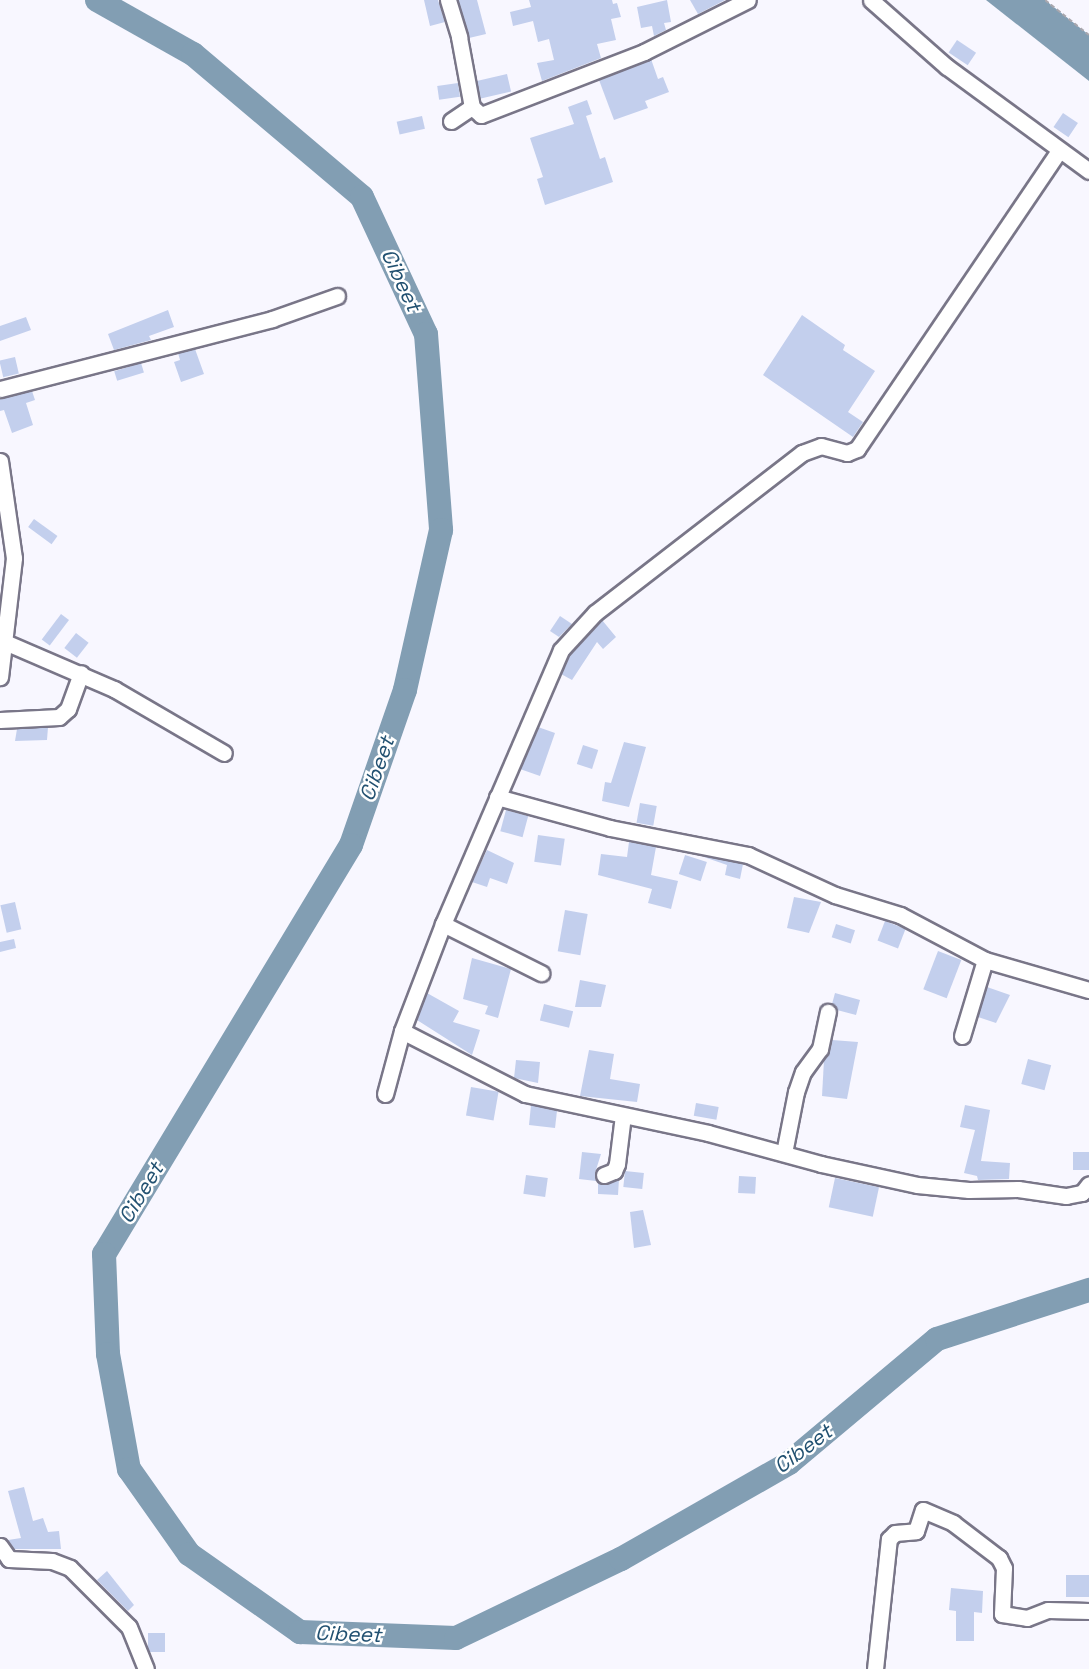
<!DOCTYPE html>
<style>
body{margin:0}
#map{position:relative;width:1089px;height:1669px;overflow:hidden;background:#f8f7ff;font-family:"Space Grotesk",sans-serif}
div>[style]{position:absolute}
.water>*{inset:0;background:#829eb3}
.river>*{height:24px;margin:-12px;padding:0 12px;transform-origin:12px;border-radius:12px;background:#829eb3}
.building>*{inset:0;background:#c3cfed;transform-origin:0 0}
.path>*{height:2px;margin-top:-1px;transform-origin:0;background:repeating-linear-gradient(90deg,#a8a7ae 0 4.5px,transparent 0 7.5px)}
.roads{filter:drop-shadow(2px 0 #797688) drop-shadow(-2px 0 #797688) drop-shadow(0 2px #797688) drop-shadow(0 -2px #797688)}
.minor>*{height:15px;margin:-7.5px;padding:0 7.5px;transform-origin:7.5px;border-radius:7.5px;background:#fff}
span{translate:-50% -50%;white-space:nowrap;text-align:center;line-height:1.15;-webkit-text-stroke:5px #fff;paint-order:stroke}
.water-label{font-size:21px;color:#225171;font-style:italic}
</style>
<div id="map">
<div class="water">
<i style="clip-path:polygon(986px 0,1045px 0,1089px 35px,1089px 81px)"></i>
</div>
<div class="river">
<i style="left:97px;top:0;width:110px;rotate:29.4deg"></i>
<i style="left:193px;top:54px;width:221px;rotate:40.2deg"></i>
<i style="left:362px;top:197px;width:151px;rotate:65deg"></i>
<i style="left:426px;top:334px;width:197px;rotate:85.6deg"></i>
<i style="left:441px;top:530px;width:164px;rotate:102.7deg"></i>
<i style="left:405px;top:690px;width:164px;rotate:109.2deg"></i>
<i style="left:351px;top:845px;width:478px;rotate:121.1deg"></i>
<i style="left:104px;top:1254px;width:100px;rotate:87.7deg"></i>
<i style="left:108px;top:1354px;width:117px;rotate:79.7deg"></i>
<i style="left:129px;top:1469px;width:104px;rotate:54.8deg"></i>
<i style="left:189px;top:1554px;width:136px;rotate:35.1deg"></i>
<i style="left:300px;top:1632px;width:156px;rotate:2.2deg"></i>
<i style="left:456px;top:1638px;width:183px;rotate:-25.6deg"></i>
<i style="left:621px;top:1559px;width:193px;rotate:-29.7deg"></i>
<i style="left:789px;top:1463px;width:193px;rotate:-40deg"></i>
<i style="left:937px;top:1339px;width:160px;rotate:-17.9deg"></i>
</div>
<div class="building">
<i style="clip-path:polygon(424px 0,438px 0,445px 22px,430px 26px)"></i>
<i style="clip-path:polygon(458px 0,477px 0,486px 34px,469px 38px)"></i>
<i style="clip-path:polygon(529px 0,612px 0,613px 4px,617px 3px,621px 17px,611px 19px,616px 40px,597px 44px,601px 58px,542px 81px,537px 63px,554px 60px,549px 39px,538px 42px,533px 21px,513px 26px,510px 12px,531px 7px)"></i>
<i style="clip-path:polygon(667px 0,671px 22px,664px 23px,666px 30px,654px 36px,652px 26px,641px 28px,637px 7px)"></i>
<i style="clip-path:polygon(690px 0,725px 0,698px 14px)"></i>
<i style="left:957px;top:40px;width:23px;height:15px;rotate:34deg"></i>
<i style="clip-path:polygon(651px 59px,658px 79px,663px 77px,669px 92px,645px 101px,648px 108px,614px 120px,599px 80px)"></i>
<i style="left:507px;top:74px;width:18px;height:31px;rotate:77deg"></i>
<i style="left:458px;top:83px;width:14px;height:21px;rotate:82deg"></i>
<i style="clip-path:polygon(587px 100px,592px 114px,586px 116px,600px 159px,605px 157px,613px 182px,545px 205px,537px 179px,543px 177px,530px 138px,574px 124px,568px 107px)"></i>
<i style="left:1063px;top:113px;width:18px;height:17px;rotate:34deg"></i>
<i style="left:422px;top:116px;width:13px;height:26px;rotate:77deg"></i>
<i style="clip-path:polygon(168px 310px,174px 327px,149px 336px,151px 340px,114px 350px,108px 334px)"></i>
<i style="clip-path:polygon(802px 315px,845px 345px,843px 350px,875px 371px,848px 412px,863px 422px,853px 437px,763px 375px)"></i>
<i style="clip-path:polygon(26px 317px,31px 330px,0 341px,0 326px)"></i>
<i style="clip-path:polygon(195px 349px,204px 374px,181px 382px,174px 362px,180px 360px,178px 353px)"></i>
<i style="left:15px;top:357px;width:17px;height:16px;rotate:77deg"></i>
<i style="left:141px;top:363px;width:10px;height:28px;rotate:73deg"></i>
<i style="clip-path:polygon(32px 391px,35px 400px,26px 403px,33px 425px,12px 433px,4px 410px,0 411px,0 398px)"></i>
<i style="left:34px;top:519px;width:29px;height:10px;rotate:36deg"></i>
<i style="left:61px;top:614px;width:10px;height:32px;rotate:37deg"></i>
<i style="clip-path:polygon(560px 616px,572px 624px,559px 637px,550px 631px)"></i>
<i style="clip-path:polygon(602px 620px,616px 637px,603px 649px,597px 642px,572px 680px,561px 674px,569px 655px)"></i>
<i style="left:76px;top:633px;width:16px;height:19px;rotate:38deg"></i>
<i style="clip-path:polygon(48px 727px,47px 740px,15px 741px,17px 729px)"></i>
<i style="clip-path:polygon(538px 727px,555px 733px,540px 776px,520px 769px)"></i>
<i style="clip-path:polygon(624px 742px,646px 747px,629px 807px,602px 801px,605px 782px,611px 783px)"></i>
<i style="left:583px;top:745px;width:16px;height:20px;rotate:18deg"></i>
<i style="left:640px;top:803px;width:17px;height:20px;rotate:10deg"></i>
<i style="left:506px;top:810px;width:23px;height:22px;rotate:15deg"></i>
<i style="left:538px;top:835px;width:27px;height:27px;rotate:8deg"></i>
<i style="clip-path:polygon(629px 842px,656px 847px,651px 875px,678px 881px,671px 909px,648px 903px,652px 889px,598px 875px,601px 854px,627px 857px)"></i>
<i style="clip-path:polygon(487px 850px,514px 863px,507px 884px,490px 878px,487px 887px,472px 882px)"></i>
<i style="left:685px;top:855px;width:23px;height:20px;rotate:18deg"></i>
<i style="clip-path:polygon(701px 856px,743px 864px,740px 879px,725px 875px,727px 865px)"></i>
<i style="clip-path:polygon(794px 897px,821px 902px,809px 933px,787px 928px)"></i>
<i style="left:15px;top:902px;width:28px;height:15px;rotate:77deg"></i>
<i style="left:565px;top:910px;width:23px;height:42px;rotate:10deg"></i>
<i style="left:885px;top:921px;width:22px;height:21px;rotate:21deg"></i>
<i style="left:836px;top:924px;width:20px;height:14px;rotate:18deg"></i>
<i style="clip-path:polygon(14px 939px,16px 948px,0 952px,0 942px)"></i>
<i style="left:938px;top:951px;width:25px;height:41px;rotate:21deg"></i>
<i style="clip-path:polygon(472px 958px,511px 969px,498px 1018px,485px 1014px,488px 1006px,463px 999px)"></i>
<i style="clip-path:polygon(580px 980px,606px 985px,601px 1007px,575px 1007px)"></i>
<i style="clip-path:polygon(987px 987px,1010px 995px,996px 1023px,978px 1017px)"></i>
<i style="clip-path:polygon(427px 993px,459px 1011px,453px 1022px,480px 1030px,472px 1055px,417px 1020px)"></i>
<i style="clip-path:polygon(835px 993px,860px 1000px,856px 1015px,837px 1010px,832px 1004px)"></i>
<i style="left:544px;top:1004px;width:30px;height:17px;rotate:14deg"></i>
<i style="clip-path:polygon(832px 1040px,858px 1042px,847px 1099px,822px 1096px,824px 1060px)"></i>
<i style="clip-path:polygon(589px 1050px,614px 1054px,610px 1079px,640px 1084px,637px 1102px,580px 1096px)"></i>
<i style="left:1028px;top:1059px;width:24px;height:26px;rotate:15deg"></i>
<i style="clip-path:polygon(516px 1060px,540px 1062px,538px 1083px,514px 1078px)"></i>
<i style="left:471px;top:1087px;width:28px;height:29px;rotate:10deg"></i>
<i style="left:696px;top:1103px;width:23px;height:13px;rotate:10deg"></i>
<i style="clip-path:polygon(531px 1105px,557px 1111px,555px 1128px,529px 1125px)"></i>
<i style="clip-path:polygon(965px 1105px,990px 1110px,981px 1161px,1010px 1163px,1009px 1179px,978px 1180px,977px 1176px,964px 1173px,975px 1130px,960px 1127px)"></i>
<i style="clip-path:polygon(582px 1152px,601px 1154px,595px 1173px,596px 1181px,579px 1179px)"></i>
<i style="left:1073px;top:1152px;width:16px;height:18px"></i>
<i style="left:625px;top:1171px;width:19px;height:16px;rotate:6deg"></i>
<i style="left:526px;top:1175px;width:22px;height:19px;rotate:8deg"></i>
<i style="left:739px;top:1176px;width:17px;height:17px;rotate:3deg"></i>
<i style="left:835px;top:1178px;width:45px;height:30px;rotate:12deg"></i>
<i style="clip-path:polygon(619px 1179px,618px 1195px,598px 1194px,598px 1183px)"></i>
<i style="clip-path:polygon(643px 1210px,651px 1245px,634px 1248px,630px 1212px)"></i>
<i style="clip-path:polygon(24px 1487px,33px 1521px,43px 1518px,48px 1532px,59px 1531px,61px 1549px,14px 1549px,8px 1540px,21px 1538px,8px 1491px)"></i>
<i style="clip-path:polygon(107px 1571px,134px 1605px,128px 1611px,97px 1580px)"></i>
<i style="left:1089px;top:1575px;width:22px;height:23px;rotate:90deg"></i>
<i style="clip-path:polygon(951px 1588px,983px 1591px,982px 1613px,974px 1612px,974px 1641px,956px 1641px,956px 1611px,949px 1610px)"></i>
<i style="left:148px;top:1633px;width:17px;height:19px"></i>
</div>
<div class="path">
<i style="left:1045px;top:0;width:56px;rotate:38.5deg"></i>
</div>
<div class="roads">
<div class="minor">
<i style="left:448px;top:0;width:39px;rotate:73deg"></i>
<i style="left:459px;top:37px;width:71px;rotate:79.5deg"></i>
<i style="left:472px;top:107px;width:12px;rotate:42deg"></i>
<i style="left:481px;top:115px;width:175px;rotate:-21.1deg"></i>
<i style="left:644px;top:52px;width:116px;rotate:-26.6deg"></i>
<i style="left:871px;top:0;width:101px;rotate:41.4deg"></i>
<i style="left:947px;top:67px;width:176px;rotate:36.2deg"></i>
<i style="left:451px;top:121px;width:25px;rotate:-34deg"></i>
<i style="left:0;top:389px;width:281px;rotate:-14.4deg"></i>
<i style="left:272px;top:319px;width:69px;rotate:-19.5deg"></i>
<i style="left:0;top:461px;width:98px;rotate:81.8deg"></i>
<i style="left:14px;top:558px;width:120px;rotate:96.7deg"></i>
<i style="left:5px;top:642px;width:119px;rotate:23.3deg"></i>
<i style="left:114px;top:689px;width:127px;rotate:30.2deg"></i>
<i style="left:0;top:720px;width:59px;rotate:-2.9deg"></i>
<i style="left:59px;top:717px;width:12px;rotate:-42deg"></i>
<i style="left:68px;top:709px;width:38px;rotate:-70deg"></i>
<i style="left:497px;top:797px;width:117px;rotate:15.3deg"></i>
<i style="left:610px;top:828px;width:141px;rotate:11.1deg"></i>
<i style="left:748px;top:855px;width:96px;rotate:24.7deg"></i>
<i style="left:835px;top:895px;width:68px;rotate:17.1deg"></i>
<i style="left:900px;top:915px;width:96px;rotate:27.9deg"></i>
<i style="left:985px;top:960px;width:108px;rotate:16.1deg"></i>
<i style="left:443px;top:924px;width:110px;rotate:26.6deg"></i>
<i style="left:402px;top:1031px;width:138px;rotate:27.1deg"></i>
<i style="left:525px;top:1094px;width:187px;rotate:12deg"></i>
<i style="left:708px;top:1133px;width:117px;rotate:15.3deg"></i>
<i style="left:821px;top:1164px;width:98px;rotate:12.3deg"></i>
<i style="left:917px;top:1185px;width:52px;rotate:5.5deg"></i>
<i style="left:969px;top:1190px;width:49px;rotate:-1.2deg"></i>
<i style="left:1018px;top:1189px;width:49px;rotate:8.3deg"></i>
<i style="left:1066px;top:1196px;width:16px;rotate:-11deg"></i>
<i style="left:1082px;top:1193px;width:11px;rotate:-52deg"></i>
<i style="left:962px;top:1036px;width:79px;rotate:-73.2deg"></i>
<i style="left:385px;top:1094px;width:65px;rotate:-74.9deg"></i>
<i style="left:402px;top:1031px;width:115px;rotate:-69deg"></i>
<i style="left:443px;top:924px;width:298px;rotate:-66.7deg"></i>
<i style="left:561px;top:650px;width:50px;rotate:-47.4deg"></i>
<i style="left:595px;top:613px;width:262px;rotate:-37.7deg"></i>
<i style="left:802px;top:453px;width:20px;rotate:-20deg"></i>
<i style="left:821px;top:446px;width:27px;rotate:15deg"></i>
<i style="left:847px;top:453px;width:11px;rotate:-22deg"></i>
<i style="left:857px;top:449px;width:360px;rotate:-55.9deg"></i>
<i style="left:784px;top:1153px;width:62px;rotate:-78.9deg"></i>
<i style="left:796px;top:1092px;width:21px;rotate:-71deg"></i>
<i style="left:803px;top:1072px;width:29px;rotate:-54deg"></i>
<i style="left:820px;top:1049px;width:38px;rotate:-78deg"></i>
<i style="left:604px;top:1175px;width:11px;rotate:-22deg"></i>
<i style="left:614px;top:1171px;width:8px;rotate:-67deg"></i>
<i style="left:617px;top:1164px;width:49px;rotate:-83deg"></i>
<i style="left:0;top:1546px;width:16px;rotate:55deg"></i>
<i style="left:9px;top:1559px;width:43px;rotate:2.7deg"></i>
<i style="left:52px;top:1561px;width:19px;rotate:21deg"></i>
<i style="left:70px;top:1568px;width:83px;rotate:45deg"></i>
<i style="left:129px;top:1627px;width:45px;rotate:68deg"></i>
<i style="left:875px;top:1669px;width:131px;rotate:-83.9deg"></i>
<i style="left:889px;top:1539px;width:8px;rotate:-45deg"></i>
<i style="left:895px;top:1533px;width:21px;rotate:-5deg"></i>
<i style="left:916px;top:1531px;width:22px;rotate:-72deg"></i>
<i style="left:923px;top:1510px;width:33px;rotate:23deg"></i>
<i style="left:953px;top:1523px;width:58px;rotate:37.3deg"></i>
<i style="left:999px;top:1558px;width:11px;rotate:63deg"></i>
<i style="left:1004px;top:1568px;width:46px;rotate:92.5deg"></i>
<i style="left:1002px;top:1614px;width:25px;rotate:9deg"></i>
<i style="left:1027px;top:1618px;width:22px;rotate:-21deg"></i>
<i style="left:1048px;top:1610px;width:41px;rotate:1.4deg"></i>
</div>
</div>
<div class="water-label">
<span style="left:401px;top:280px;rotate:65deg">Cibeet</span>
<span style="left:377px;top:769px;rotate:-71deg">Cibeet</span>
<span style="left:141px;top:1193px;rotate:-59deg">Cibeet</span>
<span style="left:803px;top:1449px;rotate:-37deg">Cibeet</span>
<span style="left:348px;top:1634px;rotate:2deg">Cibeet</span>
</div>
</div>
